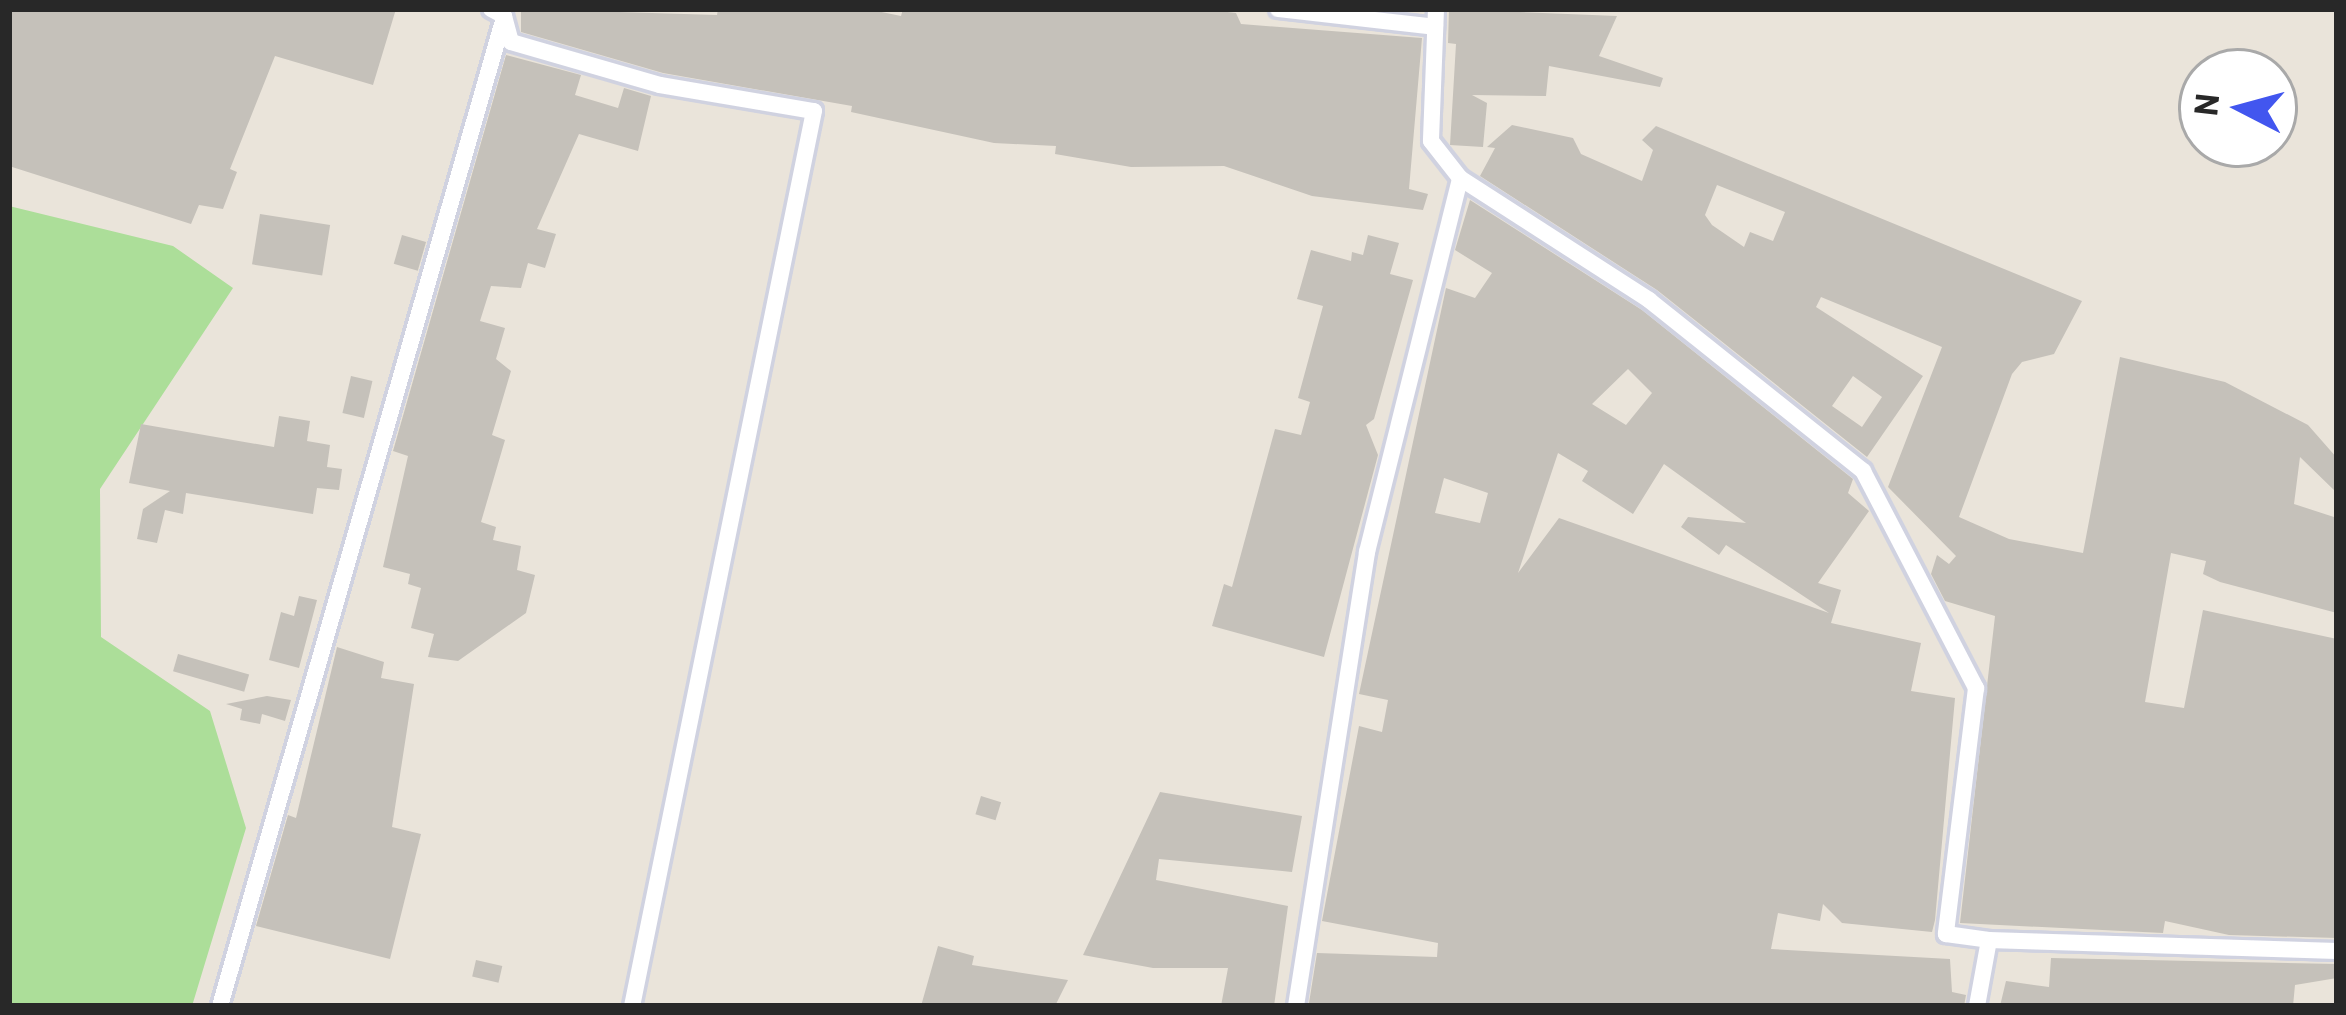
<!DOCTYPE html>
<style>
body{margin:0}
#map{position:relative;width:2346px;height:1015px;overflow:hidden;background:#eae4da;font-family:Barlow,sans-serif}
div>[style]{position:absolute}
.green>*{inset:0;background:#acde99}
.building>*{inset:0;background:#c5c1ba;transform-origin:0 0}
.roads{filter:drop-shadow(3px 0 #d0d2e0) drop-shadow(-3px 0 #d0d2e0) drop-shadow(0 3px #d0d2e0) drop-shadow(0 -3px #d0d2e0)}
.street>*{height:16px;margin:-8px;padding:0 8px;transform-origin:8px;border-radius:8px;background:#fff}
span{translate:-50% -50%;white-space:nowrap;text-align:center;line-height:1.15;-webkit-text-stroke:9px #fff;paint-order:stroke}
.frame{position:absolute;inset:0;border:12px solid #282828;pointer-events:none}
.north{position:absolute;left:2178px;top:48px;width:120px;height:120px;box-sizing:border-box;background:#fff;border:3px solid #a9a9a9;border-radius:50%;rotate:276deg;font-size:33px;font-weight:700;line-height:48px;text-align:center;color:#282828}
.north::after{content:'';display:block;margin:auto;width:42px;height:54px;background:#4256ef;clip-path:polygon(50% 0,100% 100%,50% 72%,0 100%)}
</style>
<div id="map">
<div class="green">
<i style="clip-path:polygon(9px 206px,173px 246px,233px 288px,100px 489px,101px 637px,210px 711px,246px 828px,192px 1006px,9px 1006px)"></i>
</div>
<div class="building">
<i style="clip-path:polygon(9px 9px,396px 9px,373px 85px,275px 56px,230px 169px,237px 172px,223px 209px,199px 205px,191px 224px,9px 166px)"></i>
<i style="clip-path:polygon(521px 9px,717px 15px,718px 9px,867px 9px,901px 16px,903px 9px,1202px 9px,1236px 13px,1241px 24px,1422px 38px,1409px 189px,1428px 194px,1423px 210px,1312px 196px,1224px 166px,1131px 167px,1055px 154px,1056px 146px,994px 143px,851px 112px,852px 106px,663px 73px,521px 32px)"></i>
<i style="clip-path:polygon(1449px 9px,1617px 16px,1599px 56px,1663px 78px,1660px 87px,1549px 66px,1546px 96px,1472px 95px,1487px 103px,1483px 147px,1450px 145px,1456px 44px,1448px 43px)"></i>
<i style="clip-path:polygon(506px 55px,581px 75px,575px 95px,618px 108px,624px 88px,651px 96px,638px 151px,579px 134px,537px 229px,556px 234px,545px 268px,528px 263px,521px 288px,491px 286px,480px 321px,505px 328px,496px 359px,511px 371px,492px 435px,505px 440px,481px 522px,496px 527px,493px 540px,521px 546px,517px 570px,535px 575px,526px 613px,458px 661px,428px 657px,434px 634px,411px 628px,421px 588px,408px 584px,410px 574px,383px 567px,408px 456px,393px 451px)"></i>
<i style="clip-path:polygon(evenodd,1512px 125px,1573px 138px,1581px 154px,1642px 181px,1653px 150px,1642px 140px,1656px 126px,2082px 301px,2054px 354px,2022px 362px,2012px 374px,1959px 517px,2009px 539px,2083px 553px,2120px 357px,2225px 382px,2308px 425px,2337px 458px,2337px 493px,2300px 457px,2294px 504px,2337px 518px,2337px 613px,2220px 582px,2203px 574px,2206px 561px,2171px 553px,2145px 702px,2184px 708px,2203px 610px,2337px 639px,2337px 938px,2229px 935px,2165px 921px,2163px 933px,1960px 923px,1995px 616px,1945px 601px,1931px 574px,1937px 555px,1949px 564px,1956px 556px,1888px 487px,1942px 347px,1821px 297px,1816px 307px,1923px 376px,1867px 457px,1657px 290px,1480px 176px,1495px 148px,1487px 147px,1512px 125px,1717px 185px,1785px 212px,1773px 241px,1750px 232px,1744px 247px,1712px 225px,1705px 215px,1717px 185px,1512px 125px,1853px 376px,1882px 397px,1862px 427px,1832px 406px,1853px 376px)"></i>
<i style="clip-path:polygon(evenodd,1470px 200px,1642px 310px,1853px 479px,1848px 493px,1869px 511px,1818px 583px,1841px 590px,1831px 623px,1921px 643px,1911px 691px,1955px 698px,1935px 920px,1932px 932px,1842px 923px,1823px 904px,1820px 921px,1778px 913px,1771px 949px,1950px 959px,1952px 992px,1966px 995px,1964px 1006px,1309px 1003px,1317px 953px,1437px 957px,1438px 943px,1322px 921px,1359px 726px,1382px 732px,1388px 700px,1359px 694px,1446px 288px,1475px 298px,1492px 273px,1455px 250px,1470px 200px,1628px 369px,1652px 393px,1626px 425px,1592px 404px,1628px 369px,1470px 200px,1558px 453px,1588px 471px,1582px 481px,1633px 514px,1664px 464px,1746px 523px,1688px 517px,1681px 527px,1719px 555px,1726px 545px,1829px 613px,1559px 518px,1518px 573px,1558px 453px,1470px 200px,1444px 478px,1488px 493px,1480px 523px,1435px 513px,1444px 478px)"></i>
<i style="left:260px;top:214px;width:71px;height:51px;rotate:9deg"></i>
<i style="left:402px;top:235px;width:25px;height:30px;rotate:16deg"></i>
<i style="clip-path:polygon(1368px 235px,1399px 243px,1390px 274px,1413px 280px,1374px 419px,1366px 425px,1378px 455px,1324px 657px,1212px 626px,1224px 584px,1232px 587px,1275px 429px,1301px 435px,1310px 402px,1298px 398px,1323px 306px,1297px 299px,1311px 250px,1351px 261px,1352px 252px,1363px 255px)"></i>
<i style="left:351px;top:376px;width:22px;height:38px;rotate:13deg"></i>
<i style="clip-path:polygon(279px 416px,310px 421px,307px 441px,330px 445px,327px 467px,342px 469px,339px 490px,317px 488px,313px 514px,186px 493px,183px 514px,165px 510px,157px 543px,137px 539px,143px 509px,170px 491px,129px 483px,141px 424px,274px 447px)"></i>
<i style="clip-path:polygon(299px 596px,317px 600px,299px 668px,269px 660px,281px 612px,294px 616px)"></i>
<i style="clip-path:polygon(337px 647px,384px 662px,381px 678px,414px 684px,392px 827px,421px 834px,390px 959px,256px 926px,288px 815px,296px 818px)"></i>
<i style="left:178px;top:654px;width:74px;height:18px;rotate:16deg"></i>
<i style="clip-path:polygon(267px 696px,291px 700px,285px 721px,262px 714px,260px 724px,240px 720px,242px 709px,226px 704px)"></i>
<i style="clip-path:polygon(1160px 792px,1302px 816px,1292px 872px,1159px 859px,1156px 880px,1288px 906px,1274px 1006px,1221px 1006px,1228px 968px,1153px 968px,1083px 955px)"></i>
<i style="left:981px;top:796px;width:21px;height:19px;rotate:17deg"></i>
<i style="clip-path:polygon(938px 946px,974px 956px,972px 965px,1068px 980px,1055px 1006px,921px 1006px)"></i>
<i style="clip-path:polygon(2051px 958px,2337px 964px,2337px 978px,2295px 985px,2293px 1006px,2000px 1006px,2006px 981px,2049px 987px)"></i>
<i style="left:476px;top:960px;width:27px;height:17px;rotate:13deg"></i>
</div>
<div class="roads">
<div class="street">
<i style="left:491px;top:9px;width:15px;rotate:28deg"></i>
<i style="left:504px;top:16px;width:27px;rotate:75deg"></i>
<i style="left:511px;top:42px;width:155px;rotate:16.1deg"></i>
<i style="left:660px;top:85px;width:156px;rotate:9.6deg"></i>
<i style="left:814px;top:111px;width:913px;rotate:101.49deg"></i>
<i style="left:1278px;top:9px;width:158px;rotate:6.5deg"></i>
<i style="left:1436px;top:9px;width:132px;rotate:92.2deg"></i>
<i style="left:1431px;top:141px;width:47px;rotate:51.9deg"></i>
<i style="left:1460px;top:178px;width:225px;rotate:32.8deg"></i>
<i style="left:1649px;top:300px;width:274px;rotate:38.6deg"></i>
<i style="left:1863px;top:471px;width:245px;rotate:62.5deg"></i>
<i style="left:1976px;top:688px;width:248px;rotate:97deg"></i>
<i style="left:1946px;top:934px;width:43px;rotate:7.9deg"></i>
<i style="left:220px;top:1006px;width:1025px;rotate:-73.97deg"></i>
<i style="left:1296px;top:1006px;width:460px;rotate:-81.1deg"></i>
<i style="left:1367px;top:552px;width:385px;rotate:-76deg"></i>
<i style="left:1977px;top:1006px;width:67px;rotate:-79.7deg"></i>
<i style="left:1989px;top:940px;width:348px;rotate:1.8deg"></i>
</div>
</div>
<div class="frame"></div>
<div class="north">N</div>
</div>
